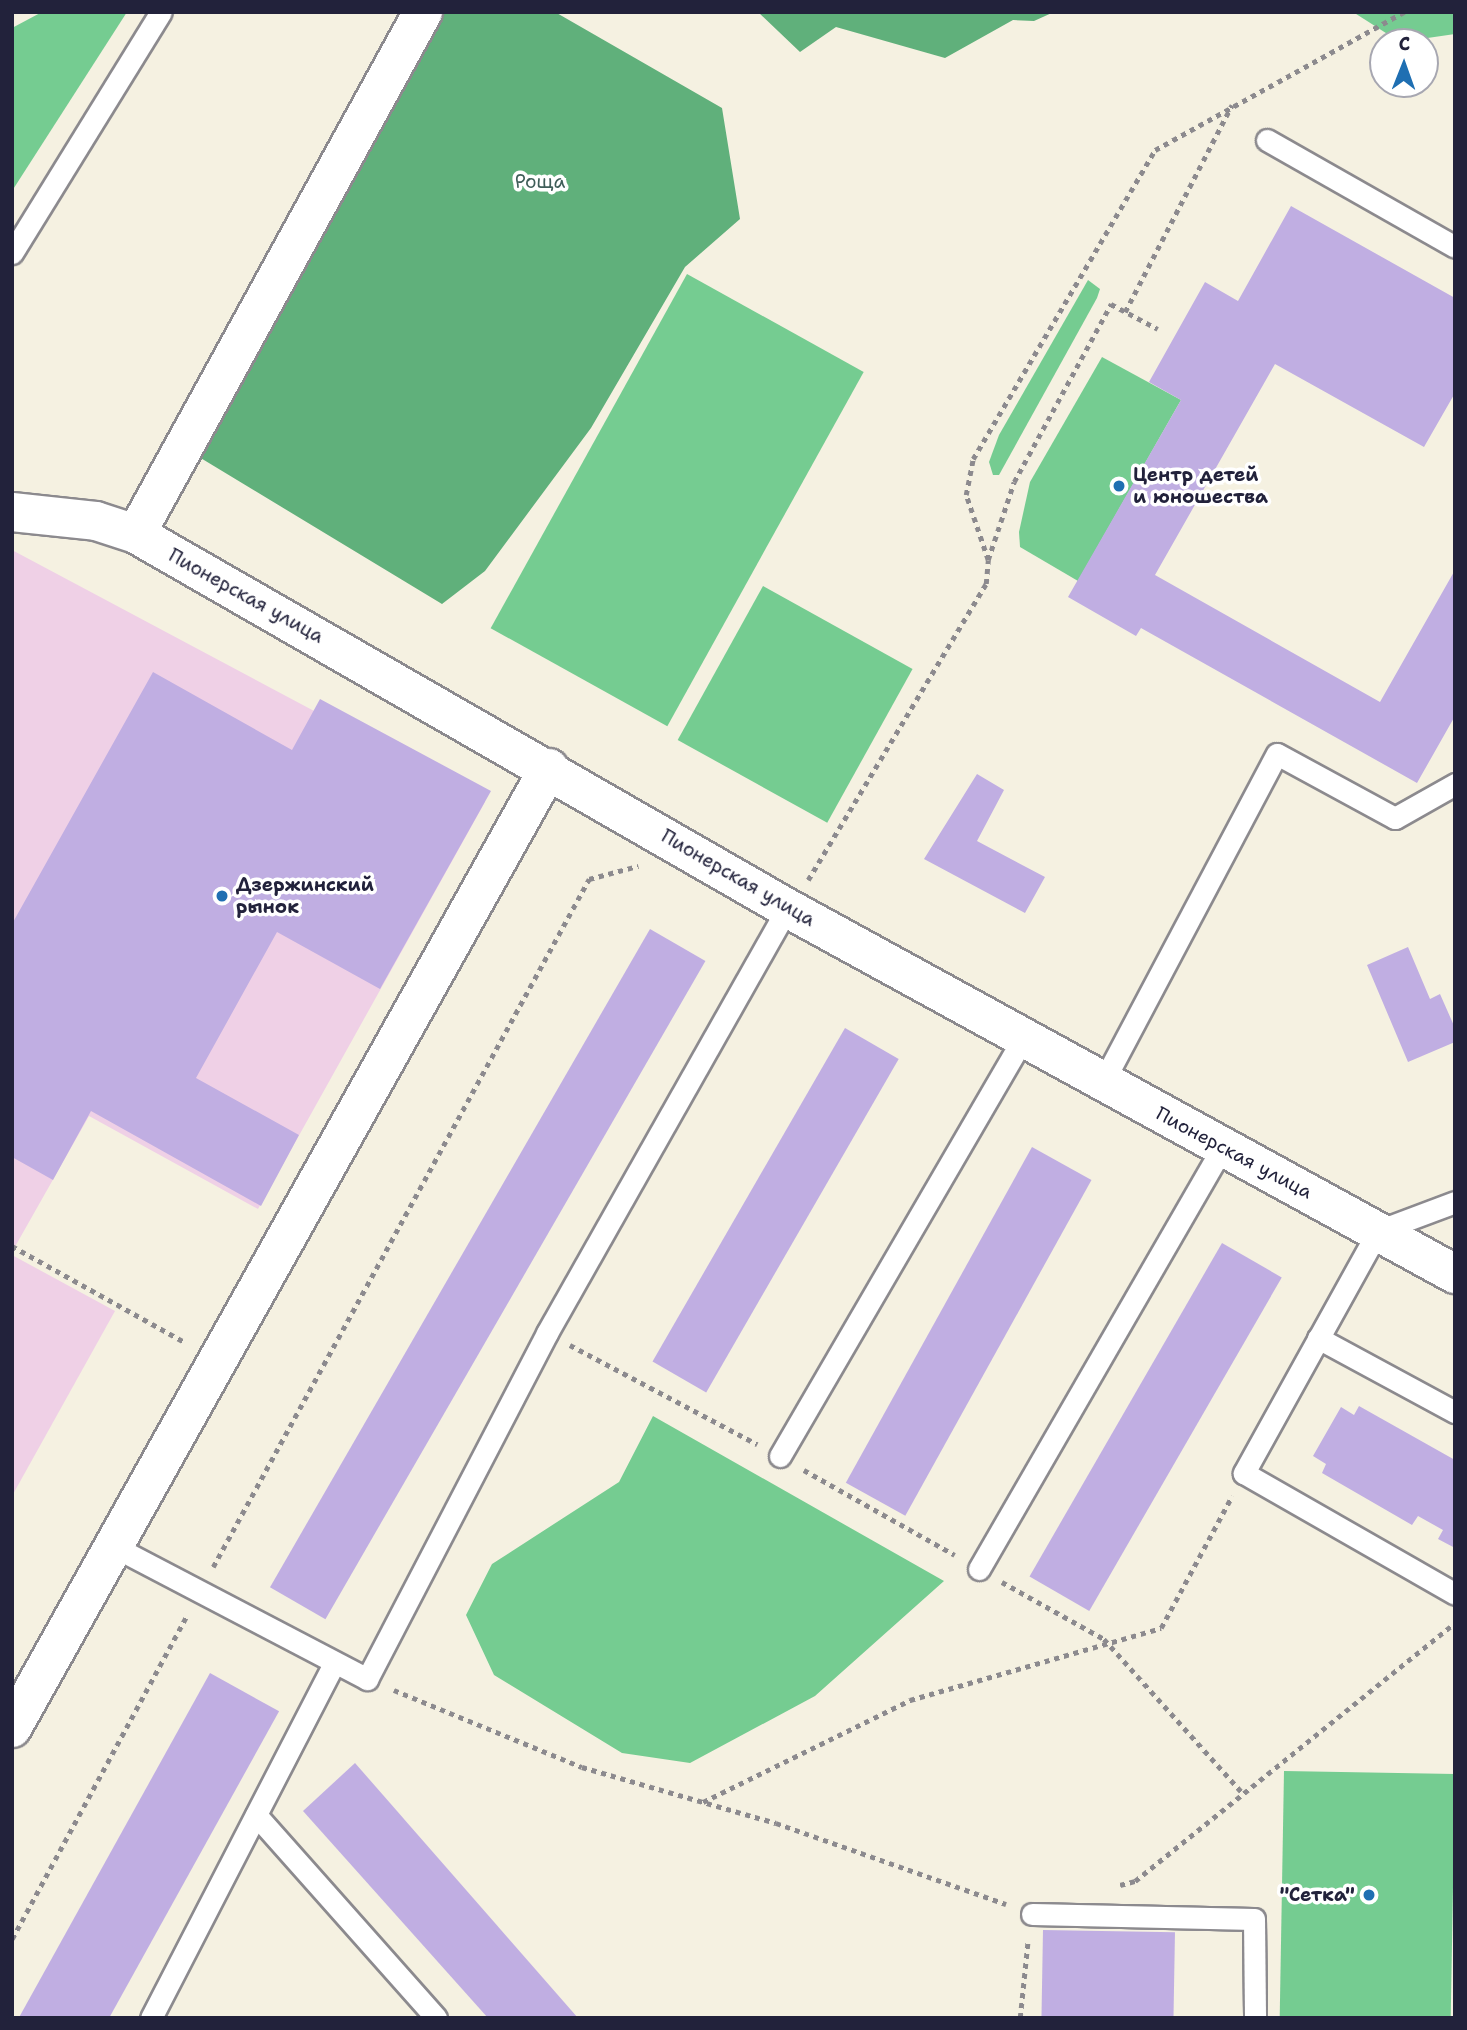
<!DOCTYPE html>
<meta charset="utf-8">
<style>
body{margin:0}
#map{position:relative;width:1467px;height:2030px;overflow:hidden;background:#f5f1e1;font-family:"Shantell Sans",sans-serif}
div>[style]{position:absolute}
.built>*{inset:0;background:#efd0e6}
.green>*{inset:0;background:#75cc91;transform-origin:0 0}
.forest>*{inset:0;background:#60b07b}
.building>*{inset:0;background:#c0aee2;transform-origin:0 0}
.path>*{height:4.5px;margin-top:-2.25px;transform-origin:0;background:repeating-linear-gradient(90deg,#8c8a8e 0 5px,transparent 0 10px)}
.roads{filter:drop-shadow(2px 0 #8c8a8e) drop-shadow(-2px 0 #8c8a8e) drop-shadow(0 2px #8c8a8e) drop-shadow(0 -2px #8c8a8e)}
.lane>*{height:21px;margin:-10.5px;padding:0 10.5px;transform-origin:10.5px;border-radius:10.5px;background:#fff}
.street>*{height:38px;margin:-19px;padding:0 19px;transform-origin:19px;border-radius:19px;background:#fff}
.dots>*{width:19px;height:19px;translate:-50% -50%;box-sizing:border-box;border:4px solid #fff;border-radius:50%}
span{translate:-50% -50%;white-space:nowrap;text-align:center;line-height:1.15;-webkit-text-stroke:7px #fff;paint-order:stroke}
.park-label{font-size:19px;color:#3f5e59}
.poi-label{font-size:19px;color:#22223b;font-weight:700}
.left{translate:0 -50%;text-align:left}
.right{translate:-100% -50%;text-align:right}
.street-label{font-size:19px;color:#22223b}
.frame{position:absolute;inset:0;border:14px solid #22223b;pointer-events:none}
.north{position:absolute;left:1369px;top:28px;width:70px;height:70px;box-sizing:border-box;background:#fff;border:2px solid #a7a7b1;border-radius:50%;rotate:1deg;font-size:19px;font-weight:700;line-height:28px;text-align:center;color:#22223b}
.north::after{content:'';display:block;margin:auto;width:24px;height:32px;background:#1f6fb2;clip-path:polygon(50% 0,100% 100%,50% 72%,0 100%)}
</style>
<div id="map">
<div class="built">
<i style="clip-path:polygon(12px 550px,485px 802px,258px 1209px,89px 1116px,12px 1252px)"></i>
<i style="clip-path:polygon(12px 1255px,115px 1311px,12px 1496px)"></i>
</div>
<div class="green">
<i style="clip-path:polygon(42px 12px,127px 12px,12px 191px,12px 28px)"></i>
<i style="clip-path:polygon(1353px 12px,1455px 12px,1455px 34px,1400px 42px)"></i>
<i style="left:687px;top:274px;width:202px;height:405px;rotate:29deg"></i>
<i style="clip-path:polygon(1088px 280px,1100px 289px,1097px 298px,999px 475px,993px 475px,989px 462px,999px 435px)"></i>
<i style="clip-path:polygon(1102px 357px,1181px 400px,1078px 581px,1020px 547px,1019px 532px,1030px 482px)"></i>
<i style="left:763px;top:586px;width:171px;height:176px;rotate:29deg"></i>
<i style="clip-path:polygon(653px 1416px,944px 1581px,815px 1696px,690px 1763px,622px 1753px,494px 1675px,466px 1615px,492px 1564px,619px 1482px)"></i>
<i style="left:1284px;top:1771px;width:171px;height:247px;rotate:1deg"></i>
</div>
<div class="forest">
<i style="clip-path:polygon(441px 12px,555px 12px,722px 108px,740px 219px,685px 267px,591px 428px,485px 571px,442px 604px,199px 457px)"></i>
<i style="clip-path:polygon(758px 12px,1054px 12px,1034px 21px,1013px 20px,945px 58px,836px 27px,800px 52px)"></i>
</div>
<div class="building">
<i style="clip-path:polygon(1291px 206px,1455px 298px,1455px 393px,1424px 447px,1275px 364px,1155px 575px,1380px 702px,1455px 570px,1455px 716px,1417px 783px,1141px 628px,1136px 636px,1068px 597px,1181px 400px,1149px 382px,1205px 282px,1238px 301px)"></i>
<i style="clip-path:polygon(153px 672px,292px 750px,320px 699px,491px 791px,380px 989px,277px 932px,196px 1078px,299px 1135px,261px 1206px,91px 1111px,53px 1180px,12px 1157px,12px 924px)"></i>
<i style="clip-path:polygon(977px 774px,1004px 790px,977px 841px,1045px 877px,1025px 913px,924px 859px)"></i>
<i style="left:650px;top:929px;width:64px;height:760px;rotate:30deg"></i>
<i style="clip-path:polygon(1408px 947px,1430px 999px,1440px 994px,1455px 1028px,1455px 1042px,1408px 1062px,1367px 965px)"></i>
<i style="left:845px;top:1028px;width:62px;height:385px;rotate:30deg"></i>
<i style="left:1032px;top:1147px;width:68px;height:384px;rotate:29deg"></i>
<i style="left:1222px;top:1243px;width:69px;height:385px;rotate:30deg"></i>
<i style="clip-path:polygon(1359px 1406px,1455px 1460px,1455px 1548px,1438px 1539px,1443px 1530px,1418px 1516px,1412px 1525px,1322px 1473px,1326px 1464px,1313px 1456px,1341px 1407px,1354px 1415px)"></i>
<i style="left:210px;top:1673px;width:79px;height:398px;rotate:29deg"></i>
<i style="clip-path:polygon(355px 1763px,578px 2018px,488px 2018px,303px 1811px)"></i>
<i style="left:1043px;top:1930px;width:132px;height:88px;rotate:1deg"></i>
</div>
<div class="path">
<i style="left:1125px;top:312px;width:233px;rotate:-62.7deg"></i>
<i style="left:988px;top:560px;width:82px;rotate:-71.6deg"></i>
<i style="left:1014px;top:482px;width:203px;rotate:-61.4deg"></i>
<i style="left:1111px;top:304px;width:53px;rotate:28deg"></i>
<i style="left:808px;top:880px;width:345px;rotate:-59deg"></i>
<i style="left:986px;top:584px;width:24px;rotate:-85deg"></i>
<i style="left:988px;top:560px;width:69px;rotate:-108.7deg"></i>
<i style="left:966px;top:495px;width:37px;rotate:-79deg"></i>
<i style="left:973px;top:459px;width:359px;rotate:-59.5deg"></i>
<i style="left:1155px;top:150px;width:285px;rotate:-29deg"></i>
<i style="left:12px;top:1246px;width:199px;rotate:29.1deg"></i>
<i style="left:570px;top:1345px;width:212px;rotate:27.9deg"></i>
<i style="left:804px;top:1470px;width:173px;rotate:29.4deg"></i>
<i style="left:213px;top:1567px;width:784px;rotate:-61.34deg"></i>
<i style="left:589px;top:879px;width:51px;rotate:-14.9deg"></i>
<i style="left:1002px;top:1582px;width:117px;rotate:29.2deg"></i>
<i style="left:1104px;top:1639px;width:205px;rotate:48deg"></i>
<i style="left:394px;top:1690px;width:203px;rotate:22.3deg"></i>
<i style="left:582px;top:1767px;width:202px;rotate:16.1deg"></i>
<i style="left:776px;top:1823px;width:244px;rotate:19.4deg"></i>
<i style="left:703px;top:1802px;width:231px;rotate:-26.2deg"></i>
<i style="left:910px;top:1700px;width:261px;rotate:-16deg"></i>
<i style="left:1161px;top:1628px;width:150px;rotate:-61.7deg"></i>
<i style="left:1120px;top:1885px;width:16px;rotate:-15deg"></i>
<i style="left:1135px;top:1881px;width:411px;rotate:-38.9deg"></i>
<i style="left:12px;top:1939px;width:368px;rotate:-61.6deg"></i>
<i style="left:1020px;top:2018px;width:79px;rotate:-84.2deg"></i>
</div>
<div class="roads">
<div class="lane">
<i style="left:1267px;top:140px;width:216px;rotate:29.6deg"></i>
<i style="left:12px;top:253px;width:283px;rotate:-58.3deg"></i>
<i style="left:1103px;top:1082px;width:371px;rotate:-62.1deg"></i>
<i style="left:1277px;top:754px;width:134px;rotate:28.5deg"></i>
<i style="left:1395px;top:818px;width:69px;rotate:-29.5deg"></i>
<i style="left:1455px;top:1202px;width:82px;rotate:159.4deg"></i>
<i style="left:1378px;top:1231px;width:277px;rotate:119deg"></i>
<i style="left:1244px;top:1473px;width:243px;rotate:29.8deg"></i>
<i style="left:1318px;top:1338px;width:156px;rotate:28.4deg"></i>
<i style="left:780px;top:1456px;width:483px;rotate:-59.8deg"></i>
<i style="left:113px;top:1546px;width:287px;rotate:27.6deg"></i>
<i style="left:367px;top:1679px;width:390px;rotate:-62.5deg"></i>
<i style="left:547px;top:1333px;width:488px;rotate:-60.5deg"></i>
<i style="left:979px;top:1569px;width:487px;rotate:-60deg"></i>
<i style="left:256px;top:1815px;width:271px;rotate:48.4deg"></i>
<i style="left:1032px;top:1914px;width:222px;rotate:1.3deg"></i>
<i style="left:1254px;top:1919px;width:99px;rotate:89.4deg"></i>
<i style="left:151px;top:2018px;width:399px;rotate:-62.7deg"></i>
</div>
<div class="street">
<i style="left:12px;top:512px;width:84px;rotate:6.1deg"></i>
<i style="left:96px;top:521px;width:42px;rotate:18deg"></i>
<i style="left:136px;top:534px;width:751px;rotate:29.88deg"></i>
<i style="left:787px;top:908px;width:762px;rotate:28.72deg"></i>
<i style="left:136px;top:534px;width:596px;rotate:-61.2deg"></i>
<i style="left:12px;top:1728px;width:1100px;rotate:-60.78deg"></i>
</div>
</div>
<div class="dots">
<i style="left:1119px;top:486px;background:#1f6fb2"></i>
<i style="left:222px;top:896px;background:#1f6fb2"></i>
<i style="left:1369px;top:1895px;background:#1f6fb2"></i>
</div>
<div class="park-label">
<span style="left:540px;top:182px">Роща</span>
</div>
<div class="poi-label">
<span class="left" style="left:1133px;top:486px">Центр детей<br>и юношества</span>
<span class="left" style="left:236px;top:896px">Дзержинский<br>рынок</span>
<span class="right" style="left:1355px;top:1895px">"Сетка"</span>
</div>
<div class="street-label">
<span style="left:246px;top:596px;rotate:29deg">Пионерская улица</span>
<span style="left:738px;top:878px;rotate:30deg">Пионерская улица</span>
<span style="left:1234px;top:1153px;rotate:28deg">Пионерская улица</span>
</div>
<div class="frame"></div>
<div class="north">С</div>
</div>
